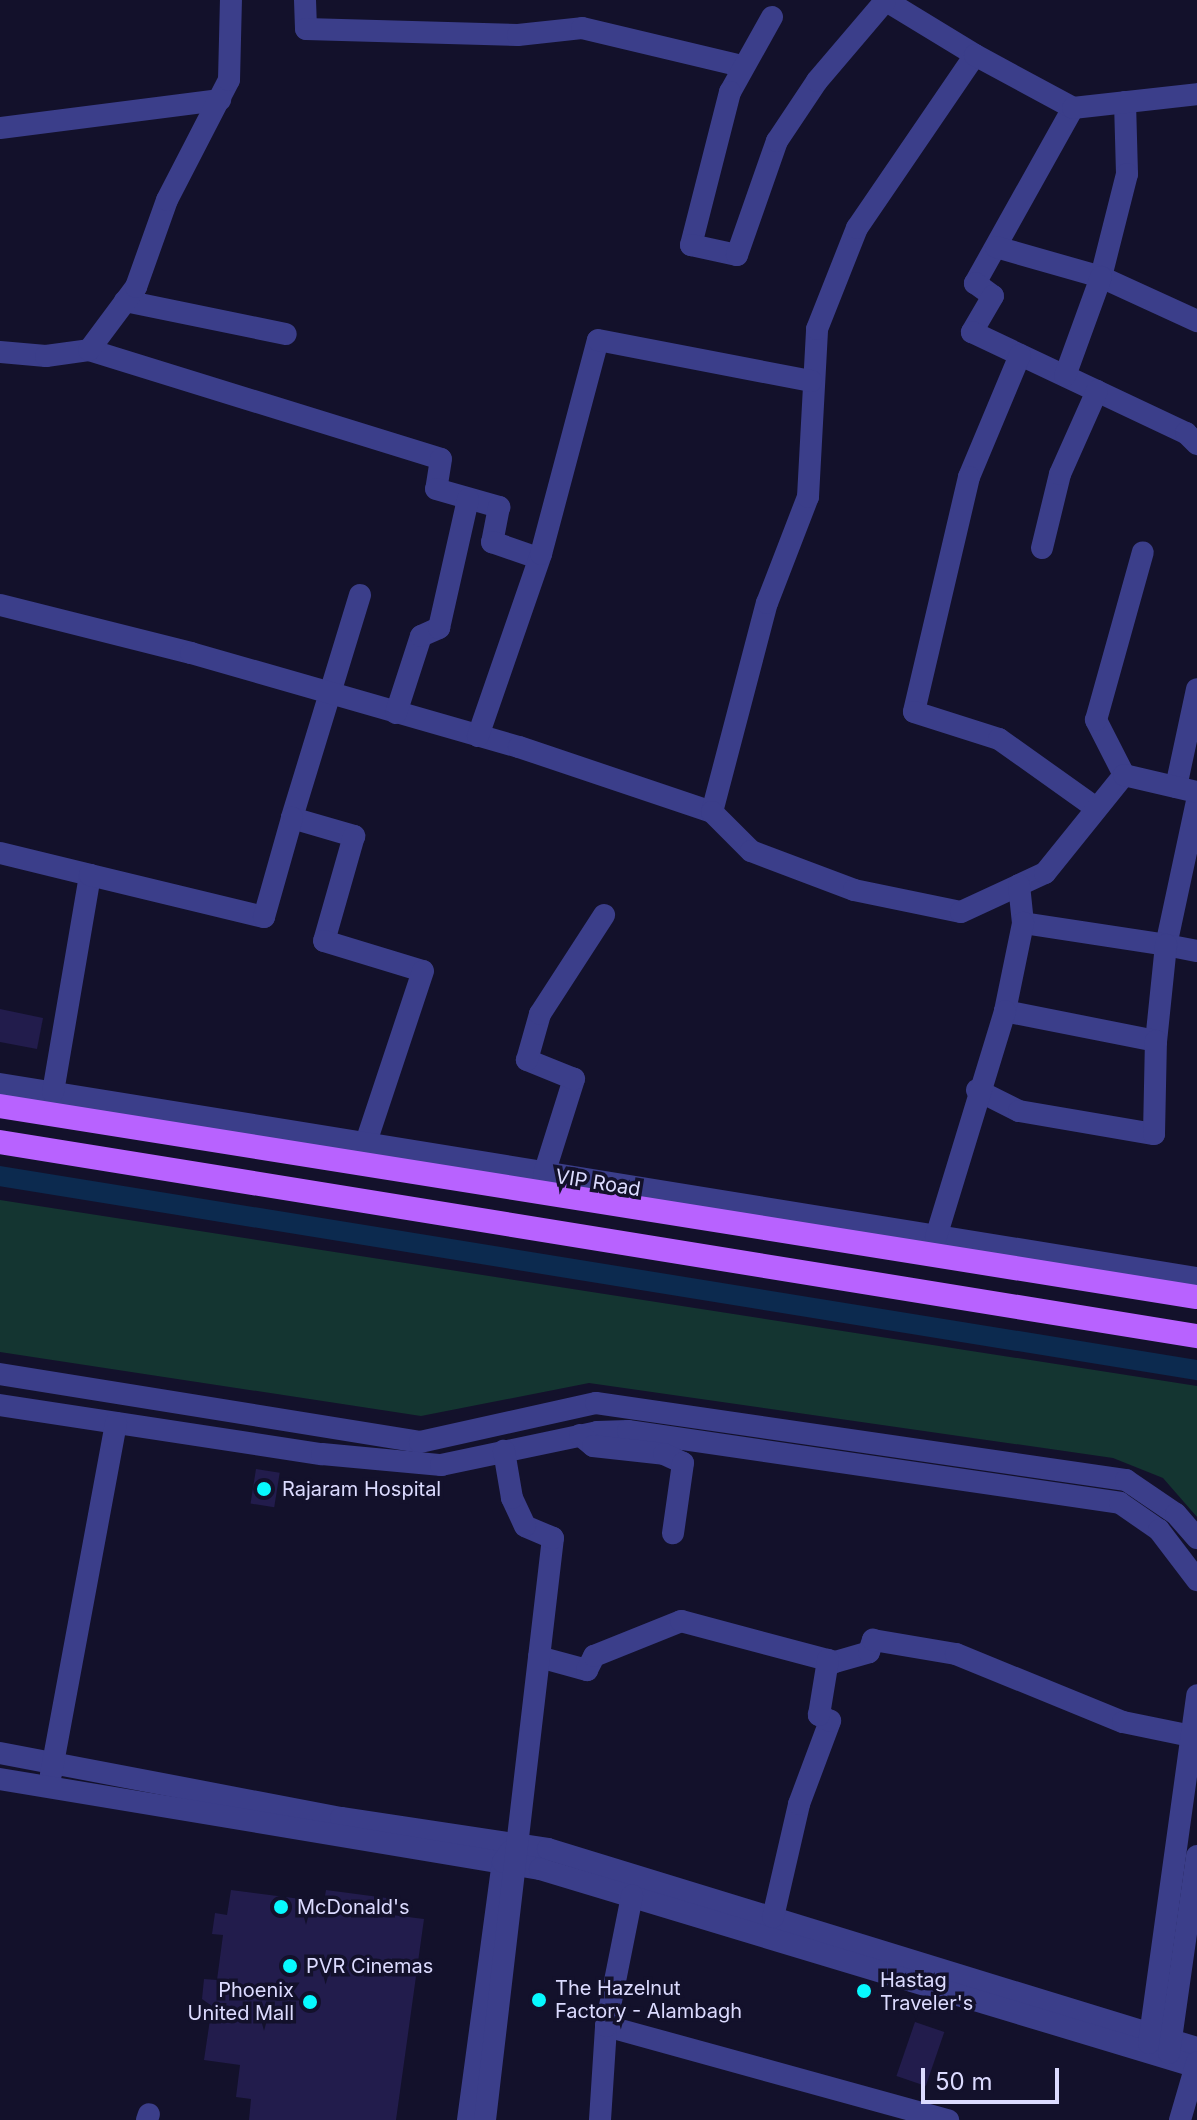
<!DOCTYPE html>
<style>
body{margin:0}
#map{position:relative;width:1197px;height:2120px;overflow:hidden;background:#13112b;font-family:Inter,sans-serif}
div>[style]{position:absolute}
.green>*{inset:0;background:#143531}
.canal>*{height:20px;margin:-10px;padding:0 10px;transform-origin:10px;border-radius:10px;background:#0c2a4f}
.building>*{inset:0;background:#221c4c;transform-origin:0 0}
.minor>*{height:22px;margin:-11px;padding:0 11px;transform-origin:11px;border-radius:11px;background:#3b3e8a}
.major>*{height:24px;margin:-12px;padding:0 12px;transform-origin:12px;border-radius:12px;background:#b862ff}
.dots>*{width:22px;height:22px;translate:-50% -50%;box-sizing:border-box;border:4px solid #13112b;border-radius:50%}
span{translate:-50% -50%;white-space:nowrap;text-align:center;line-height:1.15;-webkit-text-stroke:7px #13112b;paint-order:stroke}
.street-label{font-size:20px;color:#dcdbff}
.poi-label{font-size:20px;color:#dcdbff}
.left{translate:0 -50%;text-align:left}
.right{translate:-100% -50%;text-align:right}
.scale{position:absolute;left:921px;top:2068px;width:138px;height:36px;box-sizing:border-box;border:4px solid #dcdbff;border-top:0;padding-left:10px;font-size:24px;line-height:28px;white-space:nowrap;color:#dcdbff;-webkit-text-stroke:6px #13112b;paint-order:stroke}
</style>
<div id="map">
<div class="green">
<i style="clip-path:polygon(0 1200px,1197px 1386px,1197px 1517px,1163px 1478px,1113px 1458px,589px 1383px,421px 1416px,0 1352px)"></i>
</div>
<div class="canal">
<i style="left:0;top:1176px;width:1213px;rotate:9.21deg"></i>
</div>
<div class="building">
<i style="clip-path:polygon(0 1009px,43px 1018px,37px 1049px,0 1042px)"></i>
<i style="left:256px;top:1469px;width:24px;height:35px;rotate:9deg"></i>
<i style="clip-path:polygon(231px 1890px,324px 1902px,326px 1890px,394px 1899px,392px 1915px,424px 1919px,396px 2120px,249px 2120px,251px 2099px,236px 2097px,240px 2065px,204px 2060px,212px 2006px,202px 1999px,204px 1979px,217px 1980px,223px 1935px,212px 1934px,215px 1913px,227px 1915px)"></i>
<i style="left:915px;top:2022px;width:31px;height:57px;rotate:19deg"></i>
</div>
<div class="minor">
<i style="left:305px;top:0;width:29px;rotate:88deg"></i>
<i style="left:306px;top:29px;width:212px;rotate:1.6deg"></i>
<i style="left:518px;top:35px;width:64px;rotate:-6.2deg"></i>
<i style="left:582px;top:28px;width:163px;rotate:13.4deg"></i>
<i style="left:885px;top:0;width:105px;rotate:31.4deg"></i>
<i style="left:772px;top:17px;width:86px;rotate:119.2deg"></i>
<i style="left:730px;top:92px;width:158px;rotate:104.3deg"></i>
<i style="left:691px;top:245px;width:47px;rotate:12.3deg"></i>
<i style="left:737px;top:255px;width:121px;rotate:-70.7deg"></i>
<i style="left:777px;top:141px;width:72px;rotate:-56.3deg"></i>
<i style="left:817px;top:81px;width:105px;rotate:-49.6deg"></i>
<i style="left:1125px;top:102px;width:72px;rotate:88.4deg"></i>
<i style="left:1127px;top:174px;width:106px;rotate:104.2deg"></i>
<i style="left:1101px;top:277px;width:106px;rotate:24.6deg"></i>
<i style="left:1073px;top:108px;width:201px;rotate:119.2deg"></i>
<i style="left:975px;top:283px;width:22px;rotate:36deg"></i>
<i style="left:993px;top:296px;width:42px;rotate:120.3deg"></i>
<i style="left:972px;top:332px;width:237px;rotate:25.3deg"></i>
<i style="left:1186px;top:433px;width:16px;rotate:45deg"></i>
<i style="left:0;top:128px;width:222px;rotate:-7.3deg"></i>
<i style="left:996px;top:247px;width:109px;rotate:15.9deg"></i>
<i style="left:1101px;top:277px;width:105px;rotate:110deg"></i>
<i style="left:125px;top:301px;width:164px;rotate:11.6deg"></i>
<i style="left:89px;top:350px;width:368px;rotate:17.2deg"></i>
<i style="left:441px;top:459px;width:30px;rotate:99deg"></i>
<i style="left:436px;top:489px;width:66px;rotate:15.9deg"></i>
<i style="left:499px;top:507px;width:36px;rotate:101deg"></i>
<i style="left:492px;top:542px;width:49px;rotate:19.2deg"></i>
<i style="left:0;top:352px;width:46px;rotate:5deg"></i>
<i style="left:46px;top:356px;width:43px;rotate:-7.9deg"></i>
<i style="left:89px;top:350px;width:79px;rotate:-53.3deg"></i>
<i style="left:136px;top:287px;width:92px;rotate:-70.4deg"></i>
<i style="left:167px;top:200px;width:135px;rotate:-62.7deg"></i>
<i style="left:229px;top:80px;width:80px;rotate:-88.6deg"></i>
<i style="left:1020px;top:355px;width:132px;rotate:112.7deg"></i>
<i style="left:969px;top:477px;width:241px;rotate:103.2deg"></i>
<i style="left:914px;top:712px;width:89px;rotate:17.6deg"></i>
<i style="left:999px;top:739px;width:119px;rotate:35.4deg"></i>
<i style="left:1042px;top:548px;width:76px;rotate:-76.3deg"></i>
<i style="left:1060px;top:474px;width:91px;rotate:-66deg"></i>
<i style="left:360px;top:595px;width:233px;rotate:107deg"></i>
<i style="left:292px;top:818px;width:65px;rotate:16.2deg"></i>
<i style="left:354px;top:836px;width:109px;rotate:105.9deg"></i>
<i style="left:324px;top:941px;width:103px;rotate:16.9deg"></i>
<i style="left:423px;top:971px;width:183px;rotate:108.4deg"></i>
<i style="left:0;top:605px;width:197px;rotate:14.1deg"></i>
<i style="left:191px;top:653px;width:341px;rotate:16deg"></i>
<i style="left:519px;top:747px;width:204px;rotate:18.6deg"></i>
<i style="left:712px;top:812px;width:216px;rotate:-75.3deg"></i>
<i style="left:767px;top:603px;width:114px;rotate:-68.9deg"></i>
<i style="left:808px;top:497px;width:168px;rotate:-86.9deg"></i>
<i style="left:817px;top:329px;width:109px;rotate:-68.4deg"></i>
<i style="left:857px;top:228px;width:209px;rotate:-55.7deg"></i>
<i style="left:975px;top:55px;width:111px;rotate:28.4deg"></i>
<i style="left:1073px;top:108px;width:125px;rotate:-6.4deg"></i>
<i style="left:396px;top:713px;width:81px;rotate:-72deg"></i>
<i style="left:421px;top:636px;width:20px;rotate:-24deg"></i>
<i style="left:439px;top:628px;width:132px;rotate:-77.3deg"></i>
<i style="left:478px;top:736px;width:193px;rotate:-70.9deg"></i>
<i style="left:541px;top:554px;width:221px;rotate:-75.1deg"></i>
<i style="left:598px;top:340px;width:217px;rotate:10.9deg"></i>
<i style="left:1124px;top:775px;width:62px;rotate:-117deg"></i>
<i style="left:1096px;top:720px;width:174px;rotate:-74.4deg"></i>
<i style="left:1176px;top:787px;width:100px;rotate:-77.9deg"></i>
<i style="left:1197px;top:801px;width:147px;rotate:102.1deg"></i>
<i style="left:1166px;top:945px;width:32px;rotate:11deg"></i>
<i style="left:712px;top:812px;width:55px;rotate:45deg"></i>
<i style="left:751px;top:851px;width:110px;rotate:20.7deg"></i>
<i style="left:854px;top:890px;width:109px;rotate:11.6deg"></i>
<i style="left:961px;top:912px;width:93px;rotate:-24.9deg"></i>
<i style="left:1045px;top:873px;width:126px;rotate:-51.1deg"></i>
<i style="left:1124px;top:775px;width:75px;rotate:13.1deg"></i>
<i style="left:0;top:853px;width:93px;rotate:13.7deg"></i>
<i style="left:1019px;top:885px;width:38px;rotate:84deg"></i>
<i style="left:1023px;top:923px;width:145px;rotate:8.7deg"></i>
<i style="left:1166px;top:945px;width:97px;rotate:95.9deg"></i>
<i style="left:1156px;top:1041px;width:154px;rotate:-168.8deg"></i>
<i style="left:1005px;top:1011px;width:90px;rotate:-78.4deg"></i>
<i style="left:0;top:1084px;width:1213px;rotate:9.21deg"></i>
<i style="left:977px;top:1090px;width:47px;rotate:26.6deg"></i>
<i style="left:1019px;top:1111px;width:137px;rotate:9.7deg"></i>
<i style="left:1154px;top:1134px;width:93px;rotate:-88.8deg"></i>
<i style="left:53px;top:1092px;width:220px;rotate:-80.3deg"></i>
<i style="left:90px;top:875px;width:179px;rotate:13.6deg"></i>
<i style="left:264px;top:917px;width:103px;rotate:-74.2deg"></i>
<i style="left:544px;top:1174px;width:100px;rotate:-72.5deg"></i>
<i style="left:574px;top:1079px;width:51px;rotate:-158deg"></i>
<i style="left:527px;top:1060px;width:48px;rotate:-74.2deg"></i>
<i style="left:540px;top:1014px;width:118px;rotate:-57.1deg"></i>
<i style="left:936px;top:1237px;width:236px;rotate:-73deg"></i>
<i style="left:0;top:1374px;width:425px;rotate:9.2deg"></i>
<i style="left:420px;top:1442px;width:180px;rotate:-12.5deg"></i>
<i style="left:596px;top:1403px;width:536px;rotate:8.27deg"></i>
<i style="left:1126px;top:1480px;width:60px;rotate:34.2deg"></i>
<i style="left:1176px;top:1514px;width:32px;rotate:49deg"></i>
<i style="left:0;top:1405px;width:326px;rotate:8.7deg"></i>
<i style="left:322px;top:1454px;width:120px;rotate:5.3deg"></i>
<i style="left:441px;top:1465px;width:159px;rotate:-11.9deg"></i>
<i style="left:597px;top:1432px;width:31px;rotate:-2deg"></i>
<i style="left:628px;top:1431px;width:497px;rotate:8.3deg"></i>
<i style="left:1120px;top:1503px;width:47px;rotate:34.7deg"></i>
<i style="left:1159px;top:1530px;width:63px;rotate:52.8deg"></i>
<i style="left:580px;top:1435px;width:17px;rotate:40deg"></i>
<i style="left:593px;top:1446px;width:71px;rotate:6.4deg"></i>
<i style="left:664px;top:1454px;width:21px;rotate:25deg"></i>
<i style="left:683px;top:1463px;width:71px;rotate:98.1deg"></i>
<i style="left:539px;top:1657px;width:50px;rotate:15.2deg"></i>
<i style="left:587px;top:1670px;width:16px;rotate:-63deg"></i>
<i style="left:594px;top:1656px;width:94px;rotate:-21.9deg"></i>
<i style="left:681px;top:1621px;width:159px;rotate:14.9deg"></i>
<i style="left:835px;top:1662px;width:35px;rotate:-16deg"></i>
<i style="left:869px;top:1652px;width:13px;rotate:-72deg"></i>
<i style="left:873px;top:1640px;width:84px;rotate:9.6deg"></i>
<i style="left:956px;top:1654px;width:180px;rotate:22.2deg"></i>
<i style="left:1123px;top:1722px;width:69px;rotate:11.6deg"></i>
<i style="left:0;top:1753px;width:347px;rotate:10.8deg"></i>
<i style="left:341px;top:1818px;width:209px;rotate:8.5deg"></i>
<i style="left:548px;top:1849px;width:679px;rotate:17.05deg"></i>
<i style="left:51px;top:1774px;width:357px;rotate:-79.5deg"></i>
<i style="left:0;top:1779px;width:547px;rotate:9.46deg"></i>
<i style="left:540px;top:1869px;width:686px;rotate:16.77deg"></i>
<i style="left:773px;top:1917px;width:116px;rotate:-77deg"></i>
<i style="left:799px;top:1804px;width:89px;rotate:-69.5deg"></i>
<i style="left:830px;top:1721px;width:13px;rotate:-151deg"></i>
<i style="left:819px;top:1715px;width:56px;rotate:-80.7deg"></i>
<i style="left:606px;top:2026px;width:355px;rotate:15.4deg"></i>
<i style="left:1149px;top:2043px;width:351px;rotate:-82.1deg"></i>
<i style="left:1169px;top:2053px;width:199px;rotate:-81.9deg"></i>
<i style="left:147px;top:2120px;width:6px;rotate:-72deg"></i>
<i style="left:468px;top:2120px;width:260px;rotate:-82.3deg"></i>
<i style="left:503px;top:1862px;width:12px;rotate:-55deg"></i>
<i style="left:485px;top:2120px;width:586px;rotate:-83.34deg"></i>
<i style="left:553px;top:1538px;width:30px;rotate:-157deg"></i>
<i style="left:525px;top:1526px;width:31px;rotate:-115deg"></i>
<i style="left:512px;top:1498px;width:48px;rotate:-99.7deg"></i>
<i style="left:600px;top:2120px;width:94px;rotate:-86.3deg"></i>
<i style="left:606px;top:2026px;width:133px;rotate:-78.7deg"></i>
<i style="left:1180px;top:2120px;width:60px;rotate:-73.7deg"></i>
</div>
<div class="major">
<i style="left:0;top:1106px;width:1212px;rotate:9.07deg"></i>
<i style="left:0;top:1142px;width:1213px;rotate:9.21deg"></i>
</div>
<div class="dots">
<i style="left:264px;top:1489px;background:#07f9ff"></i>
<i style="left:281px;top:1907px;background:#07f9ff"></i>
<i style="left:290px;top:1966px;background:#07f9ff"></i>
<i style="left:864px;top:1991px;background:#07f9ff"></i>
<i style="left:539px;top:2000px;background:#07f9ff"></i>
<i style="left:310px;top:2002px;background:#07f9ff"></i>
</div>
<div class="street-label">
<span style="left:598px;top:1183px;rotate:9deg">VIP Road</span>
</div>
<div class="poi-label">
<span class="left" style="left:282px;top:1489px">Rajaram Hospital</span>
<span class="left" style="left:297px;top:1907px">McDonald's</span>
<span class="left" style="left:306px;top:1966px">PVR Cinemas</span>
<span class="left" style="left:880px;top:1992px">Hastag<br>Traveler's</span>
<span class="left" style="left:555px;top:2000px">The Hazelnut<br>Factory - Alambagh</span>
<span class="right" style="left:294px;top:2002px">Phoenix<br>United Mall</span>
</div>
<div class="scale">50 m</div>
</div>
